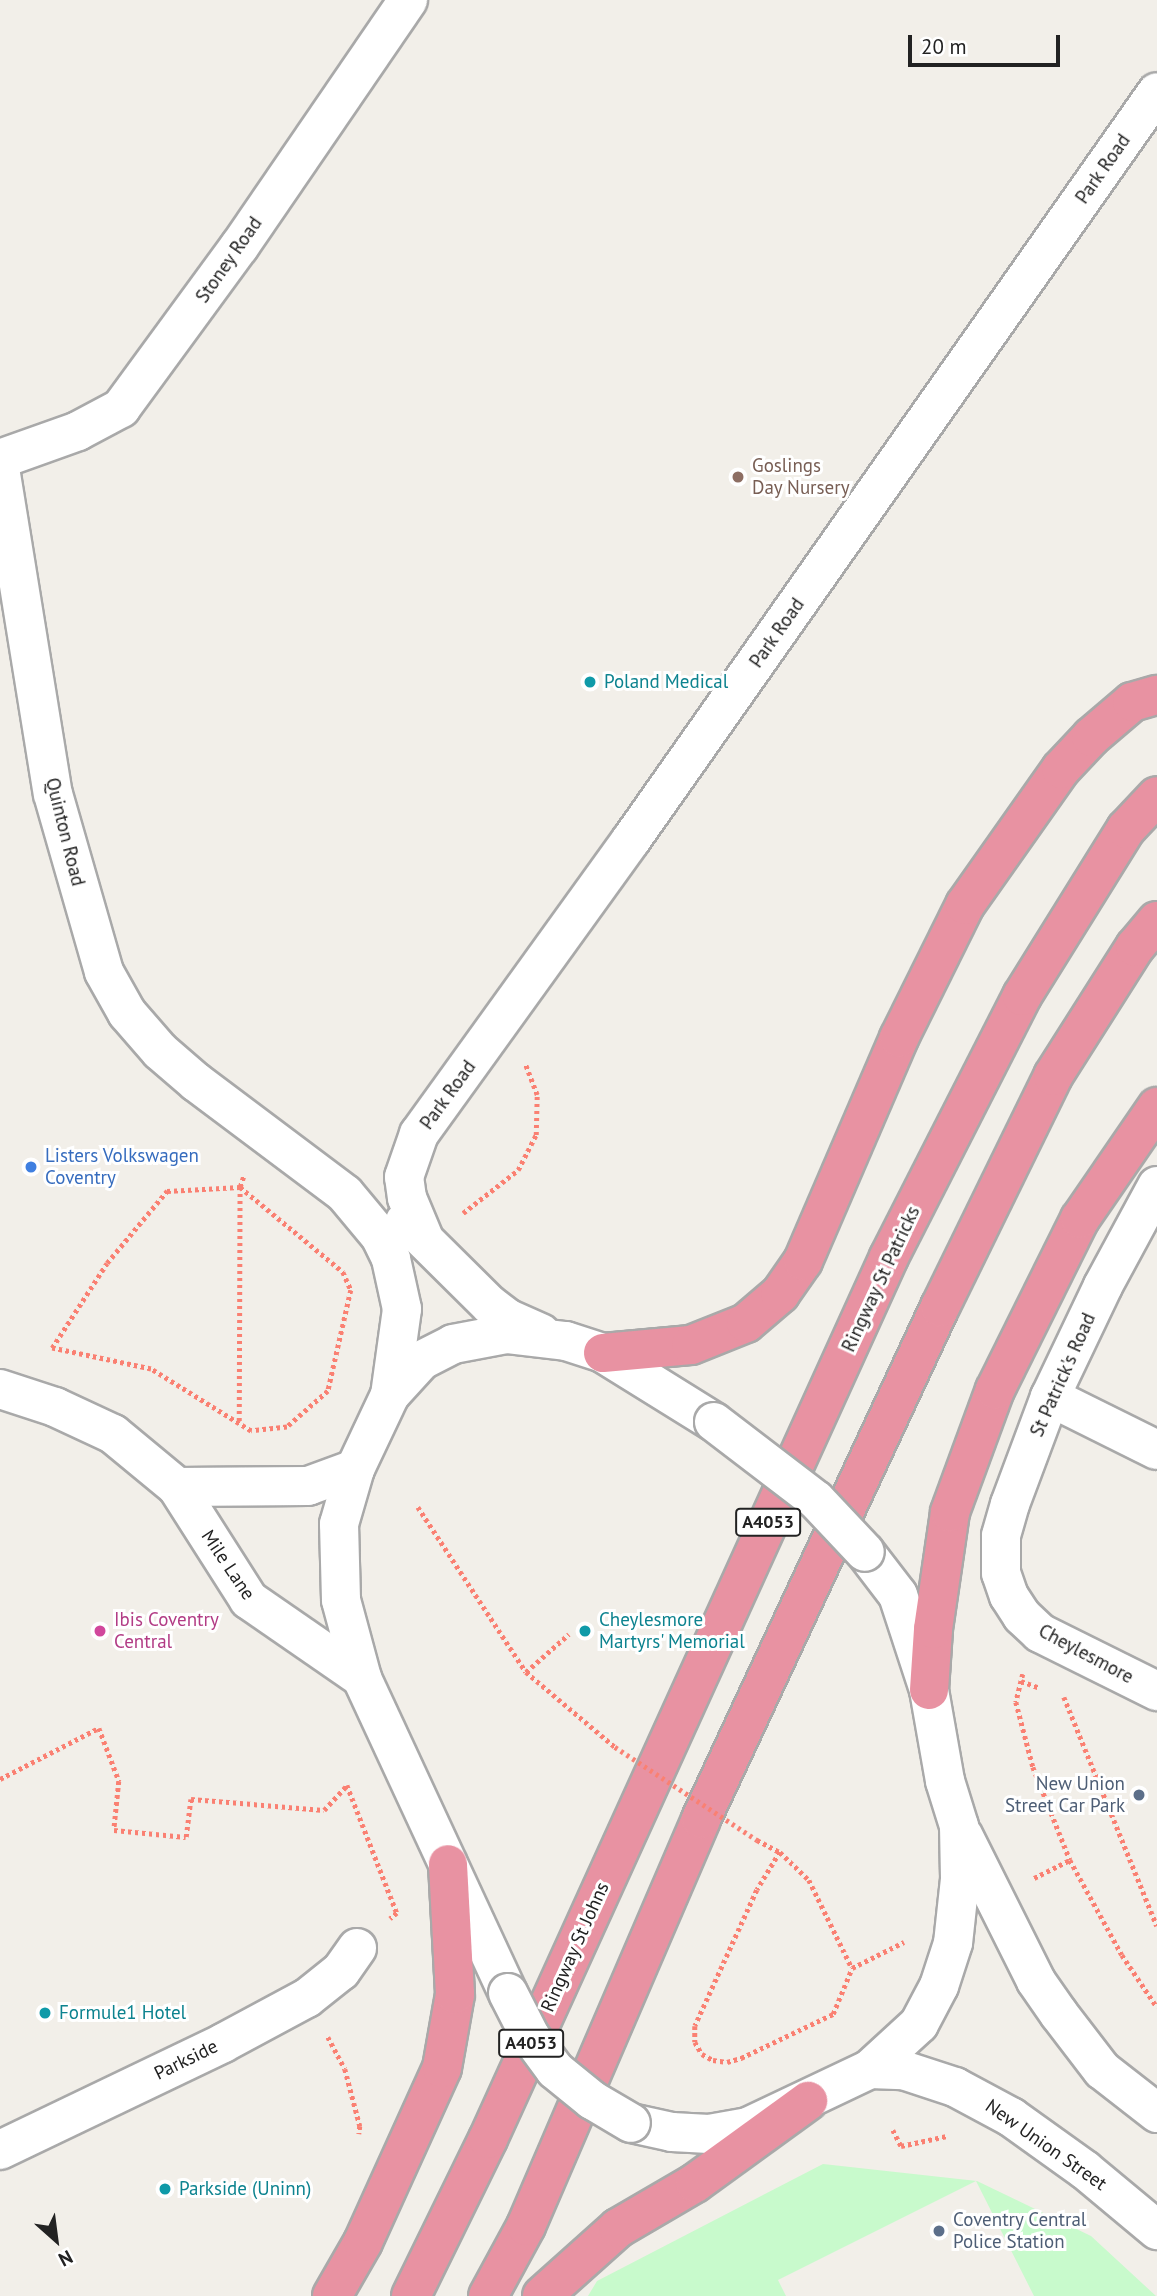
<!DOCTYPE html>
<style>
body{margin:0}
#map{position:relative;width:1157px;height:2296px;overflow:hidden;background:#f2efe9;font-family:"PT Sans",sans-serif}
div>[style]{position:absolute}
.park>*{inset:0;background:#c8facc}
.path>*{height:4.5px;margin-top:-2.25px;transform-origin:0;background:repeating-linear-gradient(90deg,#fa8072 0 3.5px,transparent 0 7px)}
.roads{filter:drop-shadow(2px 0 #a9a9a9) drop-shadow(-2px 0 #a9a9a9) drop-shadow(0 2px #a9a9a9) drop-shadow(0 -2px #a9a9a9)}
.minor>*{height:38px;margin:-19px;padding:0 19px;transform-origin:19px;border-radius:19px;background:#fff}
.highway>*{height:38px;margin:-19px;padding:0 19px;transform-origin:19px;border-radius:19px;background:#e892a2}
.path-bridge>*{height:4.5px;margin-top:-2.25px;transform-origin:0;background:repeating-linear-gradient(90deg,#fa8072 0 3.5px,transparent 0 7px)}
.bridges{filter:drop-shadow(2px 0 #a9a9a9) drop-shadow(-2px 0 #a9a9a9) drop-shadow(0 2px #a9a9a9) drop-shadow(0 -2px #a9a9a9)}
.minor-bridge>*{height:38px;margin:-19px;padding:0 19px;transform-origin:19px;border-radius:19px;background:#fff}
.dots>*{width:19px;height:19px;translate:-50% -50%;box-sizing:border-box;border:4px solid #fff;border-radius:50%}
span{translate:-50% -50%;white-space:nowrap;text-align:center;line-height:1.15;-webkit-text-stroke:6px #fff;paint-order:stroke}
.shield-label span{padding:2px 5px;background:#fff;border:2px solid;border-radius:5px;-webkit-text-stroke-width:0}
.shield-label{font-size:18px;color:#222;font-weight:700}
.street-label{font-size:19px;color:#222}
.education-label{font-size:19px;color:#785e54}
.left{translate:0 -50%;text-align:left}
.culture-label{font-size:19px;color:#0d838f}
.shop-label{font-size:19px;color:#366cbe}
.hotel-label{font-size:19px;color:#b23c85}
.service-label{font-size:19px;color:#4e5e75}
.right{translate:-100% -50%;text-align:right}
.north{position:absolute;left:21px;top:2205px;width:70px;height:70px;-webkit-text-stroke:5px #fff;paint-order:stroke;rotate:152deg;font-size:19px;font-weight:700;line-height:28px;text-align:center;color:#222}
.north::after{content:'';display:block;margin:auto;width:24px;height:32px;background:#222;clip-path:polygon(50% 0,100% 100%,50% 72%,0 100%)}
.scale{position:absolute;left:908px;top:35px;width:152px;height:32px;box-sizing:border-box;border:4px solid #222;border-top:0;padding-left:9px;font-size:21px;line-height:24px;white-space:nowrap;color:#222;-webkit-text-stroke:5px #fff;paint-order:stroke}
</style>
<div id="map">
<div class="park">
<i style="clip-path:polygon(823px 2164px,977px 2181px,1091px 2236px,1156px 2296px,1034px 2296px,976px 2181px,778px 2280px,786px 2296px,588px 2296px,597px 2281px)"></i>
</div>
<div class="path">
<i style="left:240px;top:1187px;width:134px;rotate:39.5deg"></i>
<i style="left:343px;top:1272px;width:20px;rotate:66deg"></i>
<i style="left:351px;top:1290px;width:104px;rotate:102.8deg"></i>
<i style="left:328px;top:1391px;width:55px;rotate:138.7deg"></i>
<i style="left:287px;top:1427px;width:36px;rotate:174deg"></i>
<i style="left:251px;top:1431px;width:118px;rotate:-148.2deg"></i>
<i style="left:151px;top:1369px;width:101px;rotate:-168deg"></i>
<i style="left:52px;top:1348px;width:101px;rotate:-57.1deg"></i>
<i style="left:107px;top:1263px;width:94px;rotate:-50.2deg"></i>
<i style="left:167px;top:1191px;width:73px;rotate:-3.1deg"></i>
<i style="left:463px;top:1213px;width:70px;rotate:-38deg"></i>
<i style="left:518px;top:1170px;width:39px;rotate:-63deg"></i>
<i style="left:536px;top:1135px;width:40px;rotate:-88.6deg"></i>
<i style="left:537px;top:1095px;width:34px;rotate:-111deg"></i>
<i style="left:239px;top:1421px;width:234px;rotate:-89.8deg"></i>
<i style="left:240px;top:1187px;width:13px;rotate:-72deg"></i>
<i style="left:418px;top:1507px;width:197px;rotate:56.8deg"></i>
<i style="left:526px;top:1672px;width:116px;rotate:40.1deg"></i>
<i style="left:526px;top:1672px;width:57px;rotate:-41.5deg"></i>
<i style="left:1023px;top:1674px;width:29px;rotate:104deg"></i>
<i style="left:1016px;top:1702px;width:67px;rotate:75.3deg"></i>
<i style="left:1033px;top:1767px;width:100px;rotate:68.3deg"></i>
<i style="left:1070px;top:1860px;width:108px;rotate:61.3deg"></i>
<i style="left:1122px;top:1955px;width:63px;rotate:56.1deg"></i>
<i style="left:1021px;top:1681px;width:20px;rotate:20deg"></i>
<i style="left:1064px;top:1697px;width:247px;rotate:67.9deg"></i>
<i style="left:0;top:1779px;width:111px;rotate:-27.3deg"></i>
<i style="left:99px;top:1728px;width:57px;rotate:69.3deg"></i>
<i style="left:119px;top:1781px;width:49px;rotate:95.8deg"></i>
<i style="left:114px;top:1830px;width:72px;rotate:5.6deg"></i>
<i style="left:186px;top:1837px;width:38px;rotate:-83deg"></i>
<i style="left:191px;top:1799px;width:133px;rotate:4.7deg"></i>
<i style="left:324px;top:1810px;width:34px;rotate:-47deg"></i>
<i style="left:347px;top:1785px;width:137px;rotate:68.7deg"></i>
<i style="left:397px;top:1913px;width:9px;rotate:139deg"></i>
<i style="left:757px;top:1840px;width:26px;rotate:28deg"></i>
<i style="left:780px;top:1852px;width:40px;rotate:44deg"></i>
<i style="left:809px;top:1880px;width:98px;rotate:64deg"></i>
<i style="left:852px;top:1968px;width:58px;rotate:-26.6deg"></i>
<i style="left:780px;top:1852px;width:44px;rotate:121.2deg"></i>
<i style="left:757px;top:1890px;width:149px;rotate:114.5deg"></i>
<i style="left:695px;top:2026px;width:16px;rotate:90deg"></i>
<i style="left:695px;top:2042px;width:14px;rotate:60deg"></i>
<i style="left:702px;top:2054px;width:13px;rotate:29deg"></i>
<i style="left:713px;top:2060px;width:14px;rotate:8deg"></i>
<i style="left:727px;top:2062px;width:15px;rotate:-16deg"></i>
<i style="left:741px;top:2058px;width:102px;rotate:-25.6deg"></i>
<i style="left:833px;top:2014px;width:50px;rotate:-67.6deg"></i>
<i style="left:1034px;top:1878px;width:40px;rotate:-26.6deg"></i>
<i style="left:328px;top:2037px;width:36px;rotate:62deg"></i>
<i style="left:345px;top:2069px;width:59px;rotate:75.3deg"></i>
<i style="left:360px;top:2126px;width:8px;rotate:97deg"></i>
<i style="left:893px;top:2130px;width:18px;rotate:63deg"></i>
<i style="left:901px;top:2146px;width:47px;rotate:-12.3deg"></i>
</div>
<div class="roads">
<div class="minor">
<i style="left:0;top:459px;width:83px;rotate:-19.7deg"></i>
<i style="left:78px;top:431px;width:49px;rotate:-28.1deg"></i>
<i style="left:121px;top:408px;width:200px;rotate:-53.8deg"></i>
<i style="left:239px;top:247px;width:299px;rotate:-55.6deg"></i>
<i style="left:0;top:468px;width:330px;rotate:80.8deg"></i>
<i style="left:53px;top:794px;width:185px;rotate:74deg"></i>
<i style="left:104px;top:972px;width:47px;rotate:60.7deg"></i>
<i style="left:127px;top:1013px;width:50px;rotate:49deg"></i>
<i style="left:160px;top:1051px;width:48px;rotate:40.7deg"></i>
<i style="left:196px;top:1082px;width:186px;rotate:36.9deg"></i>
<i style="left:345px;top:1194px;width:55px;rotate:50.2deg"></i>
<i style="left:380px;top:1236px;width:25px;rotate:64deg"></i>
<i style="left:391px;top:1259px;width:51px;rotate:77.6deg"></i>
<i style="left:402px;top:1309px;width:87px;rotate:97.9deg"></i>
<i style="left:1157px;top:1186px;width:114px;rotate:118.4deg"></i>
<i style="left:1103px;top:1286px;width:123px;rotate:115.5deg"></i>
<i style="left:1050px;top:1397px;width:114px;rotate:110.5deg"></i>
<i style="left:1010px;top:1504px;width:33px;rotate:106deg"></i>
<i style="left:1001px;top:1536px;width:37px;rotate:90deg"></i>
<i style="left:1001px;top:1573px;width:24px;rotate:71deg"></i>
<i style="left:1009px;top:1596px;width:24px;rotate:57deg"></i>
<i style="left:1022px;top:1616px;width:25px;rotate:43deg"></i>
<i style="left:1040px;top:1633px;width:131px;rotate:26.4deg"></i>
<i style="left:405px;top:1221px;width:120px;rotate:44.7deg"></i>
<i style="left:490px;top:1305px;width:21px;rotate:37deg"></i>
<i style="left:507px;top:1318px;width:37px;rotate:24deg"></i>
<i style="left:423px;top:1236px;width:41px;rotate:-112.8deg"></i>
<i style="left:407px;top:1198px;width:21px;rotate:-98deg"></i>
<i style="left:404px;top:1177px;width:46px;rotate:-70.8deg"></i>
<i style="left:419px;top:1134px;width:362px;rotate:-54.2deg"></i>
<i style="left:631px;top:840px;width:914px;rotate:-54.88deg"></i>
<i style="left:0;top:1389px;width:58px;rotate:18.1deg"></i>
<i style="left:55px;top:1407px;width:64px;rotate:25deg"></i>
<i style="left:113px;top:1434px;width:83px;rotate:39.6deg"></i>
<i style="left:177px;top:1487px;width:134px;rotate:57.5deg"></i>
<i style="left:249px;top:1600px;width:137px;rotate:34.6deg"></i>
<i style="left:1050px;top:1397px;width:119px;rotate:26.4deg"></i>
<i style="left:177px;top:1487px;width:131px;rotate:-0.4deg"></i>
<i style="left:308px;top:1486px;width:50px;rotate:-19.9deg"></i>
<i style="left:865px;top:1552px;width:54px;rotate:52.5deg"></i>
<i style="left:898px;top:1595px;width:100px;rotate:71.9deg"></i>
<i style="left:929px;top:1690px;width:92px;rotate:80deg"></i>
<i style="left:945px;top:1781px;width:47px;rotate:72.7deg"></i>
<i style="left:959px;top:1826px;width:53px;rotate:88.9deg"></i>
<i style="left:960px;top:1879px;width:64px;rotate:96.2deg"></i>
<i style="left:953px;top:1943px;width:45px;rotate:108deg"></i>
<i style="left:939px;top:1986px;width:43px;rotate:117.8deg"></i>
<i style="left:919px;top:2024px;width:67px;rotate:137.4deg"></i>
<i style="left:963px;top:1835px;width:163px;rotate:63.4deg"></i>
<i style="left:1036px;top:1981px;width:40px;rotate:55.1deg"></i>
<i style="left:1059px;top:2014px;width:71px;rotate:52.5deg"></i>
<i style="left:1102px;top:2070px;width:70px;rotate:38deg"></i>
<i style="left:508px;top:1993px;width:347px;rotate:-114.9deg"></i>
<i style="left:362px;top:1678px;width:81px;rotate:-105.1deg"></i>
<i style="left:341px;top:1600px;width:76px;rotate:-91.5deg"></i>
<i style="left:339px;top:1524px;width:57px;rotate:-73.8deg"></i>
<i style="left:355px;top:1469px;width:82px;rotate:-64.7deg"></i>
<i style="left:390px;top:1395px;width:47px;rotate:-47.6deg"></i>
<i style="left:422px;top:1360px;width:35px;rotate:-27deg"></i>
<i style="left:453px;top:1344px;width:54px;rotate:-10.7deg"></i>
<i style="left:506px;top:1334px;width:60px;rotate:6.7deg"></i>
<i style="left:566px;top:1341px;width:39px;rotate:18deg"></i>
<i style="left:603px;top:1353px;width:131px;rotate:31.9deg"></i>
<i style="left:631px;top:2123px;width:42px;rotate:12.4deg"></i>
<i style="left:672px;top:2132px;width:37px;rotate:3deg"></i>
<i style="left:709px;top:2134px;width:40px;rotate:-10deg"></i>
<i style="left:748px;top:2127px;width:135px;rotate:-25.4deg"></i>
<i style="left:870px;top:2069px;width:33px;rotate:2deg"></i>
<i style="left:903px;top:2070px;width:55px;rotate:18.1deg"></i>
<i style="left:955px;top:2087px;width:64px;rotate:28.2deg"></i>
<i style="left:1011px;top:2117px;width:91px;rotate:35.6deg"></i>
<i style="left:1085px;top:2170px;width:94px;rotate:39.8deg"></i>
<i style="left:0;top:2150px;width:247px;rotate:-25.6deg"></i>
<i style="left:223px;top:2043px;width:95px;rotate:-28.2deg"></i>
<i style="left:307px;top:1998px;width:43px;rotate:-38.5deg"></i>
<i style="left:341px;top:1971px;width:28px;rotate:-55deg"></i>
</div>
<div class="highway">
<i style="left:603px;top:1353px;width:88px;rotate:-5.2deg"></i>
<i style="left:691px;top:1345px;width:59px;rotate:-21.8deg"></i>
<i style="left:746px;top:1323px;width:45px;rotate:-40.5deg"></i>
<i style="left:780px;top:1294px;width:40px;rotate:-55.1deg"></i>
<i style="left:803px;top:1261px;width:243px;rotate:-66.7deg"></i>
<i style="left:899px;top:1038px;width:148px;rotate:-63.6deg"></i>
<i style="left:965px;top:905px;width:166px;rotate:-54.8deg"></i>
<i style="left:1061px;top:769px;width:44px;rotate:-46.8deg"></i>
<i style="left:1091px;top:737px;width:54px;rotate:-40.5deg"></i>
<i style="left:1132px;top:702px;width:26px;rotate:-16deg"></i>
<i style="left:929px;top:1690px;width:61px;rotate:-86.2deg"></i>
<i style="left:933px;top:1629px;width:118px;rotate:-81.7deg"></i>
<i style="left:950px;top:1512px;width:130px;rotate:-69.8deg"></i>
<i style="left:995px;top:1390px;width:191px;rotate:-63.6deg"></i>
<i style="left:1080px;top:1219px;width:136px;rotate:-55.5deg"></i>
<i style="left:332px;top:2296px;width:62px;rotate:-60.1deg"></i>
<i style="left:363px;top:2242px;width:191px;rotate:-65.6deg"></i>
<i style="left:442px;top:2068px;width:75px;rotate:-80deg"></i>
<i style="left:455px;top:1994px;width:130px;rotate:-93.1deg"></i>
<i style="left:411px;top:2296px;width:175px;rotate:-63.9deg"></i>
<i style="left:488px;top:2139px;width:969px;rotate:-65.55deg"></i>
<i style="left:889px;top:1257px;width:293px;rotate:-63deg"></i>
<i style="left:1022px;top:996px;width:197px;rotate:-58.1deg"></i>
<i style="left:1126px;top:829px;width:45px;rotate:-46.8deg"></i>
<i style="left:488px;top:2296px;width:80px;rotate:-61.5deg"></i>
<i style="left:526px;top:2226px;width:443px;rotate:-66.7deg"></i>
<i style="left:701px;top:1819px;width:565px;rotate:-64.98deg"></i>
<i style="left:940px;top:1307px;width:257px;rotate:-63.9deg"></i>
<i style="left:1053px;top:1076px;width:153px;rotate:-57.6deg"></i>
<i style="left:1135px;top:947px;width:34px;rotate:-50deg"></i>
<i style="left:542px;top:2296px;width:102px;rotate:-41.8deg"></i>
<i style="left:618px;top:2228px;width:89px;rotate:-30.3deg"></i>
<i style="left:695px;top:2183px;width:140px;rotate:-36deg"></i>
</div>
</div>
<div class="path-bridge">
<i style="left:615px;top:1747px;width:170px;rotate:33.2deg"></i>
</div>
<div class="bridges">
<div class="minor-bridge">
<i style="left:714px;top:1422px;width:128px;rotate:37.4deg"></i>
<i style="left:816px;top:1500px;width:71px;rotate:46.7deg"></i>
<i style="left:508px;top:1993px;width:48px;rotate:62.9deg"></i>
<i style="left:530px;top:2036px;width:42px;rotate:53.7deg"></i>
<i style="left:555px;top:2070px;width:48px;rotate:39deg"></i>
<i style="left:592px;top:2100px;width:45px;rotate:30.5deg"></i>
</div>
</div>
<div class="dots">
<i style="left:738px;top:477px;background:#8d6e63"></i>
<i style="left:590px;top:682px;background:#0f9aa8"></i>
<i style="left:31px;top:1167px;background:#3f7fe0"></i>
<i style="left:100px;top:1631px;background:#d1479c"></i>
<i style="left:585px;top:1631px;background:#0f9aa8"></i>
<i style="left:1139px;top:1795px;background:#5c6f8a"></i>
<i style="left:45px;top:2013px;background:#0f9aa8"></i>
<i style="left:165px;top:2189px;background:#0f9aa8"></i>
<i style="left:939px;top:2231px;background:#5c6f8a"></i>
</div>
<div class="shield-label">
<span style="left:768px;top:1522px">A4053</span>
<span style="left:531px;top:2043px">A4053</span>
</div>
<div class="street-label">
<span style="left:1103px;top:169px;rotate:-55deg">Park Road</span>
<span style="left:229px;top:260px;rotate:-55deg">Stoney Road</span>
<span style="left:777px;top:633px;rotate:-55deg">Park Road</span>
<span style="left:65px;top:832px;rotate:76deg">Quinton Road</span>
<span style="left:448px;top:1095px;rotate:-54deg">Park Road</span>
<span style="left:881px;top:1279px;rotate:-65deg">Ringway St Patricks</span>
<span style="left:1063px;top:1375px;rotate:-66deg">St Patrick's Road</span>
<span style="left:228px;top:1565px;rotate:56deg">Mile Lane</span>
<span style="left:1086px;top:1654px;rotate:28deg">Cheylesmore</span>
<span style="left:575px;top:1947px;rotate:-66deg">Ringway St Johns</span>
<span style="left:186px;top:2060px;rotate:-26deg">Parkside</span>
<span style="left:1046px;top:2145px;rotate:35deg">New Union Street</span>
</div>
<div class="education-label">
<span class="left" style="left:752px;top:477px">Goslings<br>Day Nursery</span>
</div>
<div class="culture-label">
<span class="left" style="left:604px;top:682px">Poland Medical</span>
<span class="left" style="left:599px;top:1631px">Cheylesmore<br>Martyrs' Memorial</span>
<span class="left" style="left:59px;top:2013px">Formule1 Hotel</span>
<span class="left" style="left:179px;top:2189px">Parkside (Uninn)</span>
</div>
<div class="shop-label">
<span class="left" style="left:45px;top:1167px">Listers Volkswagen<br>Coventry</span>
</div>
<div class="hotel-label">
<span class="left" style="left:114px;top:1631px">Ibis Coventry<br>Central</span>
</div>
<div class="service-label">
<span class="right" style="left:1125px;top:1795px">New Union<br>Street Car Park</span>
<span class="left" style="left:953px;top:2231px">Coventry Central<br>Police Station</span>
</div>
<div class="north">N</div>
<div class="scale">20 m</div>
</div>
